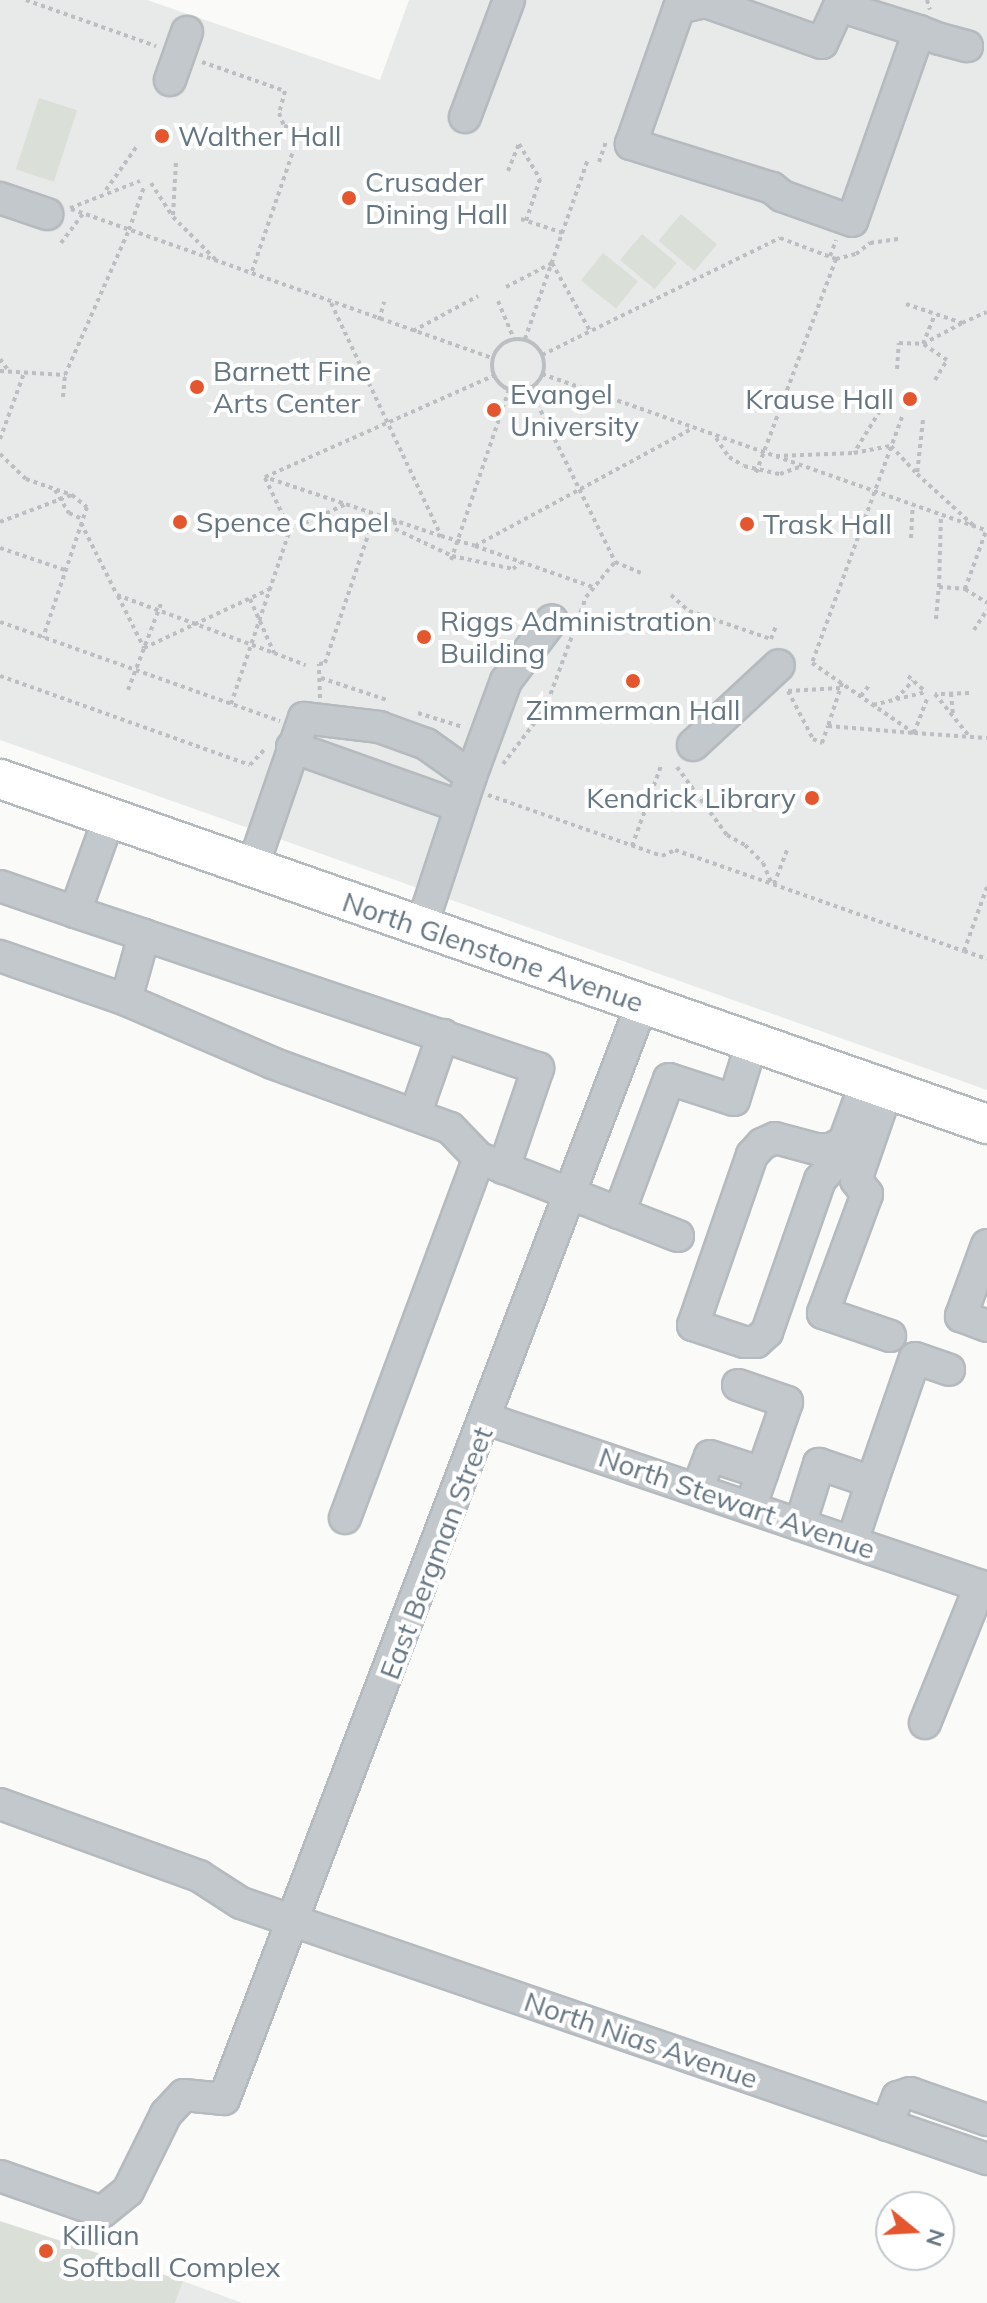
<!DOCTYPE html>
<style>
body{margin:0}
#map{position:relative;width:987px;height:2303px;overflow:hidden;background:#fafaf8;font-family:Mulish,sans-serif}
div>[style]{position:absolute}
.built>*{inset:0;background:#e8e9e9}
.green>*{inset:0;background:#dadfd7;transform-origin:0 0}
.path>*{height:4px;margin-top:-2px;transform-origin:0;background:repeating-linear-gradient(90deg,#bbbfc2 0 4px,transparent 0 8px)}
.path>.ring{margin:-2px;padding:0;box-sizing:content-box;background:none;border:4px solid #bbbfc2;border-radius:50%}
.roads{filter:drop-shadow(2px 0 #b5babe) drop-shadow(-2px 0 #b5babe) drop-shadow(0 2px #b5babe) drop-shadow(0 -2px #b5babe)}
.minor>*{height:30px;margin:-15px;padding:0 15px;transform-origin:15px;border-radius:15px;background:#c3c8cc}
.major>*{height:38px;margin:-19px;padding:0 19px;transform-origin:19px;border-radius:19px;background:#fff}
.dots>*{width:22px;height:22px;translate:-50% -50%;box-sizing:border-box;border:4px solid #fff;border-radius:50%}
span{translate:-50% -50%;white-space:nowrap;text-align:center;line-height:1.15;-webkit-text-stroke:8px #fff;paint-order:stroke}
.poi-label{font-size:28px;color:#657683}
.left{translate:0 -50%;text-align:left}
.right{translate:-100% -50%;text-align:right}
.street-label{font-size:28px;color:#657683}
.north{position:absolute;left:875px;top:2191px;width:80px;height:80px;box-sizing:border-box;background:#fff;border:2px solid #c1c8cd;border-radius:50%;rotate:108deg;font-size:22px;font-weight:700;line-height:32px;text-align:center;color:#657683}
.north::after{content:'';display:block;margin:auto;width:28px;height:36px;background:#e4572e;clip-path:polygon(50% 0,100% 100%,50% 72%,0 100%)}
</style>
<div id="map">
<div class="built">
<i style="clip-path:polygon(0 0,147px 0,380px 80px,409px 0,987px 0,987px 1090px,0 740px)"></i>
<i style="clip-path:polygon(183px 2281px,242px 2303px,175px 2303px)"></i>
</div>
<div class="green">
<i style="left:39px;top:98px;width:40px;height:75px;rotate:18deg"></i>
<i style="left:681px;top:214px;width:47px;height:35px;rotate:40deg"></i>
<i style="left:642px;top:234px;width:45px;height:34px;rotate:40deg"></i>
<i style="left:603px;top:253px;width:45px;height:35px;rotate:39deg"></i>
<i style="clip-path:polygon(0 2221px,183px 2281px,175px 2303px,0 2303px)"></i>
</div>
<div class="path">
<i style="left:26px;top:0;width:138px;rotate:19.5deg"></i>
<i style="left:927px;top:0;width:10px;rotate:73deg"></i>
<i style="left:202px;top:62px;width:88px;rotate:19.3deg"></i>
<i style="left:285px;top:91px;width:23px;rotate:105deg"></i>
<i style="left:279px;top:113px;width:14px;rotate:69deg"></i>
<i style="left:284px;top:126px;width:17px;rotate:17deg"></i>
<i style="left:300px;top:131px;width:151px;rotate:108.9deg"></i>
<i style="left:599px;top:162px;width:21px;rotate:-71deg"></i>
<i style="left:508px;top:171px;width:29px;rotate:-68deg"></i>
<i style="left:519px;top:144px;width:41px;rotate:59deg"></i>
<i style="left:540px;top:179px;width:44px;rotate:108.4deg"></i>
<i style="left:151px;top:183px;width:40px;rotate:57.1deg"></i>
<i style="left:173px;top:217px;width:61px;rotate:45deg"></i>
<i style="left:106px;top:190px;width:54px;rotate:-54.8deg"></i>
<i style="left:70px;top:208px;width:75px;rotate:-21.1deg"></i>
<i style="left:71px;top:209px;width:447px;rotate:19.5deg"></i>
<i style="left:173px;top:215px;width:53px;rotate:-86.8deg"></i>
<i style="left:521px;top:219px;width:44px;rotate:18.4deg"></i>
<i style="left:61px;top:243px;width:38px;rotate:-53deg"></i>
<i style="left:830px;top:256px;width:17px;rotate:-69deg"></i>
<i style="left:836px;top:259px;width:21px;rotate:-14deg"></i>
<i style="left:856px;top:254px;width:18px;rotate:-38deg"></i>
<i style="left:870px;top:243px;width:30px;rotate:-8deg"></i>
<i style="left:506px;top:287px;width:52px;rotate:-27.6deg"></i>
<i style="left:552px;top:263px;width:78px;rotate:60.8deg"></i>
<i style="left:498px;top:301px;width:41px;rotate:67.2deg"></i>
<i style="left:331px;top:303px;width:258px;rotate:64.7deg"></i>
<i style="left:441px;top:536px;width:35px;rotate:16deg"></i>
<i style="left:475px;top:546px;width:248px;rotate:-28.4deg"></i>
<i style="left:906px;top:304px;width:59px;rotate:18.7deg"></i>
<i style="left:962px;top:323px;width:27px;rotate:-24deg"></i>
<i style="left:379px;top:320px;width:19px;rotate:-74deg"></i>
<i style="left:413px;top:331px;width:74px;rotate:-28.3deg"></i>
<i class="ring" style="left:492px;top:339px;width:48px;height:48px"></i>
<i style="left:525px;top:339px;width:191px;rotate:-70.7deg"></i>
<i style="left:542px;top:355px;width:265px;rotate:-26.2deg"></i>
<i style="left:780px;top:238px;width:60px;rotate:20.6deg"></i>
<i style="left:836px;top:259px;width:232px;rotate:110.5deg"></i>
<i style="left:0;top:359px;width:14px;rotate:54deg"></i>
<i style="left:897px;top:369px;width:26px;rotate:-86deg"></i>
<i style="left:899px;top:343px;width:24px;rotate:2deg"></i>
<i style="left:923px;top:344px;width:44px;rotate:-28.3deg"></i>
<i style="left:0;top:371px;width:65px;rotate:3.5deg"></i>
<i style="left:65px;top:375px;width:158px;rotate:-66.2deg"></i>
<i style="left:129px;top:230px;width:46px;rotate:-70.8deg"></i>
<i style="left:542px;top:374px;width:472px;rotate:19.4deg"></i>
<i style="left:935px;top:380px;width:23px;rotate:-59deg"></i>
<i style="left:947px;top:360px;width:29px;rotate:-146deg"></i>
<i style="left:923px;top:344px;width:32px;rotate:-68deg"></i>
<i style="left:530px;top:389px;width:193px;rotate:63.8deg"></i>
<i style="left:615px;top:562px;width:28px;rotate:23deg"></i>
<i style="left:63px;top:397px;width:22px;rotate:-85deg"></i>
<i style="left:884px;top:404px;width:57px;rotate:121.5deg"></i>
<i style="left:854px;top:453px;width:38px;rotate:-11deg"></i>
<i style="left:891px;top:446px;width:38px;rotate:47deg"></i>
<i style="left:902px;top:417px;width:262px;rotate:110.1deg"></i>
<i style="left:812px;top:663px;width:124px;rotate:34.5deg"></i>
<i style="left:914px;top:733px;width:73px;rotate:3.9deg"></i>
<i style="left:923px;top:420px;width:54px;rotate:96.3deg"></i>
<i style="left:917px;top:474px;width:76px;rotate:42.3deg"></i>
<i style="left:716px;top:438px;width:23px;rotate:56deg"></i>
<i style="left:729px;top:457px;width:17px;rotate:31deg"></i>
<i style="left:744px;top:466px;width:37px;rotate:13deg"></i>
<i style="left:780px;top:474px;width:23px;rotate:-20deg"></i>
<i style="left:0;top:439px;width:70px;rotate:-70deg"></i>
<i style="left:0;top:454px;width:36px;rotate:44deg"></i>
<i style="left:26px;top:479px;width:49px;rotate:19.2deg"></i>
<i style="left:72px;top:495px;width:19px;rotate:39deg"></i>
<i style="left:87px;top:507px;width:138px;rotate:108.6deg"></i>
<i style="left:776px;top:456px;width:78px;rotate:-2.2deg"></i>
<i style="left:265px;top:478px;width:58px;rotate:64.3deg"></i>
<i style="left:55px;top:490px;width:27px;rotate:59deg"></i>
<i style="left:69px;top:513px;width:14px;rotate:25deg"></i>
<i style="left:395px;top:521px;width:8px;rotate:90deg"></i>
<i style="left:395px;top:529px;width:63px;rotate:25.3deg"></i>
<i style="left:452px;top:556px;width:62px;rotate:12deg"></i>
<i style="left:513px;top:569px;width:9px;rotate:-41deg"></i>
<i style="left:0;top:522px;width:77px;rotate:-20.6deg"></i>
<i style="left:81px;top:523px;width:80px;rotate:63.4deg"></i>
<i style="left:117px;top:595px;width:167px;rotate:20.3deg"></i>
<i style="left:441px;top:536px;width:186px;rotate:-161.5deg"></i>
<i style="left:265px;top:477px;width:249px;rotate:-23.9deg"></i>
<i style="left:911px;top:538px;width:33px;rotate:-87deg"></i>
<i style="left:475px;top:546px;width:125px;rotate:19.2deg"></i>
<i style="left:0;top:548px;width:69px;rotate:18.7deg"></i>
<i style="left:451px;top:560px;width:180px;rotate:-71.2deg"></i>
<i style="left:939px;top:587px;width:72px;rotate:-88.4deg"></i>
<i style="left:965px;top:589px;width:62px;rotate:-70.1deg"></i>
<i style="left:671px;top:595px;width:24px;rotate:42deg"></i>
<i style="left:689px;top:611px;width:87px;rotate:18.9deg"></i>
<i style="left:771px;top:639px;width:14px;rotate:-69deg"></i>
<i style="left:118px;top:596px;width:58px;rotate:63.4deg"></i>
<i style="left:144px;top:648px;width:139px;rotate:-25.1deg"></i>
<i style="left:250px;top:599px;width:59px;rotate:66deg"></i>
<i style="left:274px;top:653px;width:34px;rotate:21deg"></i>
<i style="left:936px;top:619px;width:32px;rotate:-85deg"></i>
<i style="left:939px;top:587px;width:26px;rotate:4deg"></i>
<i style="left:965px;top:589px;width:26px;rotate:32deg"></i>
<i style="left:578px;top:620px;width:24px;rotate:-71deg"></i>
<i style="left:586px;top:597px;width:45px;rotate:-50.4deg"></i>
<i style="left:0;top:622px;width:297px;rotate:19.5deg"></i>
<i style="left:974px;top:630px;width:24px;rotate:-57deg"></i>
<i style="left:0;top:676px;width:265px;rotate:19.6deg"></i>
<i style="left:250px;top:765px;width:23px;rotate:-47deg"></i>
<i style="left:908px;top:676px;width:24px;rotate:42deg"></i>
<i style="left:321px;top:678px;width:70px;rotate:18.4deg"></i>
<i style="left:842px;top:683px;width:45px;rotate:108deg"></i>
<i style="left:828px;top:726px;width:86px;rotate:4.7deg"></i>
<i style="left:914px;top:733px;width:40px;rotate:-69deg"></i>
<i style="left:128px;top:690px;width:95px;rotate:-69.1deg"></i>
<i style="left:788px;top:691px;width:54px;rotate:62.5deg"></i>
<i style="left:813px;top:739px;width:10px;rotate:24deg"></i>
<i style="left:788px;top:691px;width:52px;rotate:-3.3deg"></i>
<i style="left:951px;top:693px;width:22px;rotate:85deg"></i>
<i style="left:969px;top:693px;width:34px;rotate:178deg"></i>
<i style="left:935px;top:694px;width:55px;rotate:50.9deg"></i>
<i style="left:861px;top:696px;width:15px;rotate:-53deg"></i>
<i style="left:320px;top:698px;width:34px;rotate:-92deg"></i>
<i style="left:319px;top:664px;width:6px;rotate:-9deg"></i>
<i style="left:325px;top:663px;width:157px;rotate:-71.4deg"></i>
<i style="left:896px;top:699px;width:25px;rotate:-47deg"></i>
<i style="left:231px;top:704px;width:184px;rotate:-71.3deg"></i>
<i style="left:290px;top:530px;width:62px;rotate:-24.9deg"></i>
<i style="left:873px;top:705px;width:55px;rotate:-13.8deg"></i>
<i style="left:418px;top:713px;width:47px;rotate:17.3deg"></i>
<i style="left:525px;top:725px;width:21px;rotate:-41deg"></i>
<i style="left:822px;top:743px;width:18px;rotate:-71deg"></i>
<i style="left:503px;top:764px;width:69px;rotate:-52.6deg"></i>
<i style="left:545px;top:709px;width:78px;rotate:-69.7deg"></i>
<i style="left:677px;top:767px;width:84px;rotate:53.7deg"></i>
<i style="left:727px;top:835px;width:21px;rotate:29deg"></i>
<i style="left:745px;top:845px;width:25px;rotate:45deg"></i>
<i style="left:763px;top:863px;width:23px;rotate:67deg"></i>
<i style="left:488px;top:795px;width:184px;rotate:19.3deg"></i>
<i style="left:662px;top:856px;width:14px;rotate:-25deg"></i>
<i style="left:675px;top:850px;width:306px;rotate:19.3deg"></i>
<i style="left:632px;top:846px;width:88px;rotate:-70.1deg"></i>
<i style="left:774px;top:884px;width:39px;rotate:-69deg"></i>
<i style="left:987px;top:887px;width:68px;rotate:109.8deg"></i>
<i style="left:964px;top:951px;width:24px;rotate:19deg"></i>
</div>
<div class="roads">
<div class="minor">
<i style="left:919px;top:31px;width:201px;rotate:109.4deg"></i>
<i style="left:852px;top:221px;width:74px;rotate:-160.3deg"></i>
<i style="left:782px;top:196px;width:13px;rotate:-141deg"></i>
<i style="left:772px;top:188px;width:148px;rotate:-162.7deg"></i>
<i style="left:631px;top:144px;width:144px;rotate:-70.6deg"></i>
<i style="left:679px;top:8px;width:28px;rotate:-13deg"></i>
<i style="left:706px;top:2px;width:123px;rotate:19.5deg"></i>
<i style="left:822px;top:43px;width:41px;rotate:-65.3deg"></i>
<i style="left:839px;top:6px;width:84px;rotate:17.4deg"></i>
<i style="left:919px;top:31px;width:22px;rotate:21deg"></i>
<i style="left:940px;top:39px;width:28px;rotate:15deg"></i>
<i style="left:170px;top:80px;width:51px;rotate:-70.5deg"></i>
<i style="left:465px;top:117px;width:125px;rotate:-69.4deg"></i>
<i style="left:0;top:198px;width:50px;rotate:18.8deg"></i>
<i style="left:693px;top:745px;width:117px;rotate:-42.9deg"></i>
<i style="left:292px;top:747px;width:177px;rotate:19.5deg"></i>
<i style="left:471px;top:776px;width:101px;rotate:-69.8deg"></i>
<i style="left:506px;top:681px;width:76px;rotate:-53deg"></i>
<i style="left:109px;top:818px;width:100px;rotate:109.9deg"></i>
<i style="left:75px;top:912px;width:73px;rotate:18.4deg"></i>
<i style="left:144px;top:935px;width:67px;rotate:105.5deg"></i>
<i style="left:252px;top:869px;width:160px;rotate:-71deg"></i>
<i style="left:304px;top:718px;width:76px;rotate:6.8deg"></i>
<i style="left:379px;top:727px;width:50px;rotate:19.9deg"></i>
<i style="left:426px;top:744px;width:55px;rotate:35.4deg"></i>
<i style="left:471px;top:776px;width:160px;rotate:108.2deg"></i>
<i style="left:0;top:886px;width:79px;rotate:19.1deg"></i>
<i style="left:144px;top:935px;width:416px;rotate:18.7deg"></i>
<i style="left:538px;top:1068px;width:106px;rotate:108.8deg"></i>
<i style="left:0;top:956px;width:133px;rotate:19.2deg"></i>
<i style="left:126px;top:1000px;width:159px;rotate:23.3deg"></i>
<i style="left:272px;top:1063px;width:189px;rotate:20.1deg"></i>
<i style="left:450px;top:1128px;width:42px;rotate:46deg"></i>
<i style="left:479px;top:1158px;width:150px;rotate:21.4deg"></i>
<i style="left:887px;top:1090px;width:95px;rotate:109deg"></i>
<i style="left:856px;top:1180px;width:18px;rotate:52deg"></i>
<i style="left:867px;top:1194px;width:127px;rotate:110.3deg"></i>
<i style="left:823px;top:1313px;width:71px;rotate:18.9deg"></i>
<i style="left:415px;top:1115px;width:85px;rotate:-70.7deg"></i>
<i style="left:844px;top:1142px;width:15px;rotate:152deg"></i>
<i style="left:831px;top:1149px;width:15px;rotate:180deg"></i>
<i style="left:816px;top:1149px;width:42px;rotate:-165deg"></i>
<i style="left:775px;top:1138px;width:14px;rotate:155deg"></i>
<i style="left:762px;top:1144px;width:15px;rotate:132deg"></i>
<i style="left:752px;top:1155px;width:180px;rotate:109.1deg"></i>
<i style="left:693px;top:1325px;width:54px;rotate:18.4deg"></i>
<i style="left:744px;top:1342px;width:12px"></i>
<i style="left:756px;top:1342px;width:15px;rotate:-42deg"></i>
<i style="left:767px;top:1332px;width:161px;rotate:-70.8deg"></i>
<i style="left:820px;top:1180px;width:23px;rotate:-49deg"></i>
<i style="left:835px;top:1163px;width:23px;rotate:-67deg"></i>
<i style="left:844px;top:1142px;width:64px;rotate:-69.9deg"></i>
<i style="left:678px;top:1236px;width:63px;rotate:-158.7deg"></i>
<i style="left:619px;top:1213px;width:143px;rotate:-69.5deg"></i>
<i style="left:669px;top:1079px;width:68px;rotate:17.9deg"></i>
<i style="left:734px;top:1100px;width:61px;rotate:-72.8deg"></i>
<i style="left:987px;top:1245px;width:76px;rotate:110.1deg"></i>
<i style="left:961px;top:1316px;width:28px;rotate:21deg"></i>
<i style="left:738px;top:1385px;width:52px;rotate:19.1deg"></i>
<i style="left:787px;top:1402px;width:112px;rotate:109.2deg"></i>
<i style="left:487px;top:1419px;width:528px;rotate:18.68deg"></i>
<i style="left:872px;top:1482px;width:131px;rotate:-70.9deg"></i>
<i style="left:915px;top:1358px;width:36px;rotate:19deg"></i>
<i style="left:697px;top:1490px;width:36px;rotate:-69deg"></i>
<i style="left:710px;top:1456px;width:55px;rotate:18.1deg"></i>
<i style="left:345px;top:1518px;width:384px;rotate:-69.6deg"></i>
<i style="left:800px;top:1525px;width:64px;rotate:-72.7deg"></i>
<i style="left:819px;top:1464px;width:56px;rotate:18.8deg"></i>
<i style="left:872px;top:1482px;width:63px;rotate:108.4deg"></i>
<i style="left:925px;top:1723px;width:148px;rotate:-68.1deg"></i>
<i style="left:0;top:1804px;width:212px;rotate:19.9deg"></i>
<i style="left:199px;top:1876px;width:50px;rotate:32.7deg"></i>
<i style="left:241px;top:1903px;width:789px;rotate:18.94deg"></i>
<i style="left:887px;top:2125px;width:30px;rotate:-69deg"></i>
<i style="left:898px;top:2097px;width:13px;rotate:-18deg"></i>
<i style="left:910px;top:2093px;width:82px;rotate:19.3deg"></i>
<i style="left:0;top:2176px;width:108px;rotate:19.4deg"></i>
<i style="left:102px;top:2212px;width:33px;rotate:-39deg"></i>
<i style="left:128px;top:2191px;width:86px;rotate:-63.7deg"></i>
<i style="left:166px;top:2114px;width:26px;rotate:-47deg"></i>
<i style="left:184px;top:2095px;width:40px;rotate:5.7deg"></i>
<i style="left:224px;top:2099px;width:1172px;rotate:-69.11deg"></i>
</div>
<div class="major">
<i style="left:0;top:779px;width:1046px;rotate:19.27deg"></i>
</div>
</div>
<div class="dots">
<i style="left:162px;top:136px;background:#e4572e"></i>
<i style="left:349px;top:198px;background:#e4572e"></i>
<i style="left:197px;top:387px;background:#e4572e"></i>
<i style="left:910px;top:399px;background:#e4572e"></i>
<i style="left:494px;top:410px;background:#e4572e"></i>
<i style="left:180px;top:522px;background:#e4572e"></i>
<i style="left:747px;top:524px;background:#e4572e"></i>
<i style="left:424px;top:637px;background:#e4572e"></i>
<i style="left:633px;top:681px;background:#e4572e"></i>
<i style="left:812px;top:798px;background:#e4572e"></i>
<i style="left:46px;top:2251px;background:#e4572e"></i>
</div>
<div class="poi-label">
<span class="left" style="left:178px;top:136px">Walther Hall</span>
<span class="left" style="left:365px;top:198px">Crusader<br>Dining Hall</span>
<span class="left" style="left:213px;top:387px">Barnett Fine<br>Arts Center</span>
<span class="left" style="left:510px;top:410px">Evangel<br>University</span>
<span class="right" style="left:894px;top:399px">Krause Hall</span>
<span class="left" style="left:196px;top:522px">Spence Chapel</span>
<span class="left" style="left:763px;top:524px">Trask Hall</span>
<span class="left" style="left:440px;top:637px">Riggs Administration<br>Building</span>
<span style="left:633px;top:710px">Zimmerman Hall</span>
<span class="right" style="left:796px;top:798px">Kendrick Library</span>
<span class="left" style="left:62px;top:2251px">Killian<br>Softball Complex</span>
</div>
<div class="street-label">
<span style="left:493px;top:952px;rotate:19deg">North Glenstone Avenue</span>
<span style="left:737px;top:1503px;rotate:19deg">North Stewart Avenue</span>
<span style="left:436px;top:1553px;rotate:-69deg">East Bergman Street</span>
<span style="left:641px;top:2040px;rotate:19deg">North Nias Avenue</span>
</div>
<div class="north">N</div>
</div>
